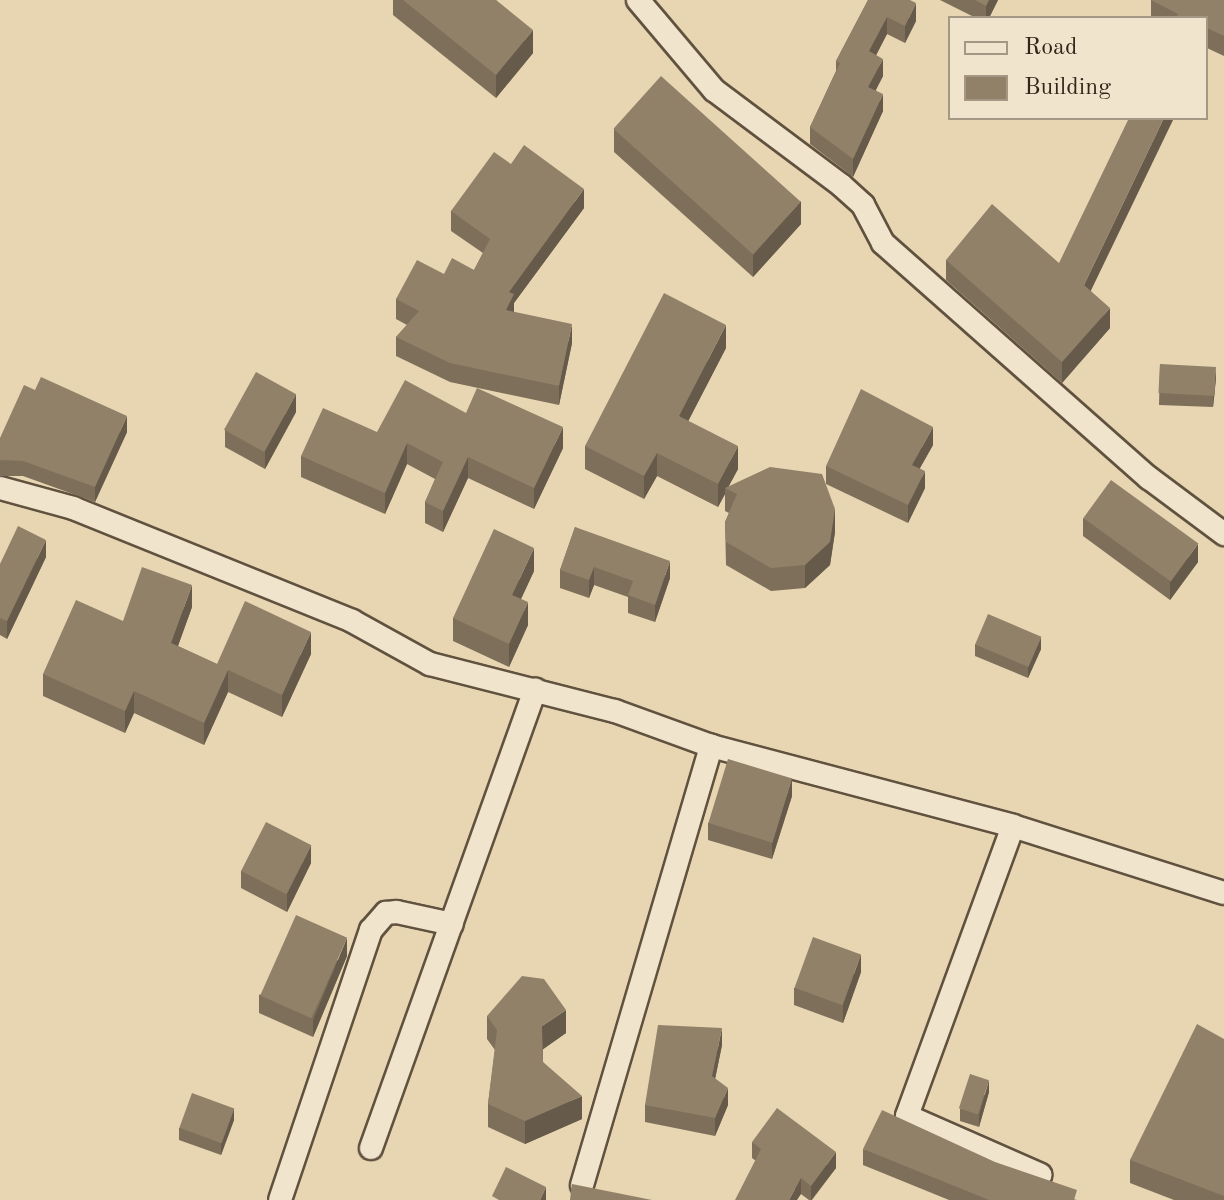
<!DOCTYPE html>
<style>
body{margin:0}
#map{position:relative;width:1224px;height:1200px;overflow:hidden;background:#e8d5b2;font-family:"Old Standard TT",serif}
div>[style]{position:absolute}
.roads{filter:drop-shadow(2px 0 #60523f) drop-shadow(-2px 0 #60523f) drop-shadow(0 2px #60523f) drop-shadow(0 -2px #60523f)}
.minor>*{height:22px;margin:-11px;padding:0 11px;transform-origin:11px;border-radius:11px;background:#f0e4cd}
.wall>*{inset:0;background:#7d6f5a}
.shaded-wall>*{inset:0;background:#665a4a}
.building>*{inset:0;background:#918169;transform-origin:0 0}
span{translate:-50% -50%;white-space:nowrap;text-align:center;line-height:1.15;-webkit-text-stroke:6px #f0e4cd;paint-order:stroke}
.legend{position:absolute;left:948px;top:16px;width:260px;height:104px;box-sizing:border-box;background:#f0e4cd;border:2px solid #a49885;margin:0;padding:10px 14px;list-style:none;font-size:24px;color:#322619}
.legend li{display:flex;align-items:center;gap:16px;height:40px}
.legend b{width:40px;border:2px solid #a49885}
</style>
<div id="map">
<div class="roads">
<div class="minor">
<i style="left:638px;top:0;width:118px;rotate:49.8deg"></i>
<i style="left:714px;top:90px;width:159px;rotate:36.8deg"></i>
<i style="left:841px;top:185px;width:30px;rotate:42deg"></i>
<i style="left:863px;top:205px;width:43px;rotate:62.2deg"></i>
<i style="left:883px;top:243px;width:355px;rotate:41.5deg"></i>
<i style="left:1149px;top:478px;width:94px;rotate:36.7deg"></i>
<i style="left:0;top:488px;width:76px;rotate:15.3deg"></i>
<i style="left:73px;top:508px;width:301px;rotate:22deg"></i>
<i style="left:352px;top:621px;width:89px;rotate:28.9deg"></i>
<i style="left:430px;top:664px;width:191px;rotate:14.3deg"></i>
<i style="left:615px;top:711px;width:102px;rotate:20deg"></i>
<i style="left:711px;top:746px;width:312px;rotate:14.8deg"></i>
<i style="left:1013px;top:826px;width:221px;rotate:17.6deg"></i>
<i style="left:1013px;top:826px;width:309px;rotate:110.1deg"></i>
<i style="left:907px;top:1116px;width:146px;rotate:23.8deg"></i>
<i style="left:371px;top:1148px;width:487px;rotate:-70.3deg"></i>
<i style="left:582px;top:1185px;width:458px;rotate:-73.6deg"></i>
<i style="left:280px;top:1200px;width:285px;rotate:-71.4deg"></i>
<i style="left:371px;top:930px;width:23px;rotate:-49deg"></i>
<i style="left:386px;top:913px;width:11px;rotate:-5deg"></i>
<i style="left:397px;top:912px;width:56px;rotate:12.3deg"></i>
</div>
</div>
<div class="wall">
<i style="clip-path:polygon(393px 0,496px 0,533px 53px,496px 98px,393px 15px)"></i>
<i style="clip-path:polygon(868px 0,916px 21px,905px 43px,887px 34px,876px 55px,883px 76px,876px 90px,883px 111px,853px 177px,810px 144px,810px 127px,836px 71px,836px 61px)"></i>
<i style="clip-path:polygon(940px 0,998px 0,989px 18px,976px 18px)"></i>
<i style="clip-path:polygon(1151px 0,1224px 0,1224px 56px,1207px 48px,1206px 18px,1151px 18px)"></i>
<i style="clip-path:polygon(614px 129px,801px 224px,753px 277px,614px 152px)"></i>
<i style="clip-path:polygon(511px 164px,584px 208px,514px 303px,514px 312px,572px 343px,559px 405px,450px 382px,396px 356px,396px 337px,407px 325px,396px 319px,396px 299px,444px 274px,474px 270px,483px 253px,451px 231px,451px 211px)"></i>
<i style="clip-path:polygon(946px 260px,1059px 263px,1091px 291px,1110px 328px,1062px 383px,946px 280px)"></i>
<i style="clip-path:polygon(726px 348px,688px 421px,738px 469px,729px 486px,835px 532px,830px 565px,805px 588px,771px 591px,726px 565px,725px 522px,729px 513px,725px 511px,725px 494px,718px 507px,657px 476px,644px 499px,585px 469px,585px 446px)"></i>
<i style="clip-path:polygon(1160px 364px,1216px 378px,1213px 407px,1159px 405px)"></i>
<i style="clip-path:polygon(296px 412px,265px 469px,225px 447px,225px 430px)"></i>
<i style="clip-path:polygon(466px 413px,563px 448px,534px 509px,468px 478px,443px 532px,425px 523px,425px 502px,435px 479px,407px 464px,385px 514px,301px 477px,301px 456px,377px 432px)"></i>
<i style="clip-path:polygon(127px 432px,95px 502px,23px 476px,0 476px,0 438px)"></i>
<i style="clip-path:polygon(933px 445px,920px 468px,925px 488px,908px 523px,826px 484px,826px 466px)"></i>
<i style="clip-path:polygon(1083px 518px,1198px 562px,1170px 600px,1083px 536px)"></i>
<i style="clip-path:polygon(575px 527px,670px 578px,655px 622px,628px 613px,628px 597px,594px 585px,589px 598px,560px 588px,560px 570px)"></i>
<i style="clip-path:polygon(46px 557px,7px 639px,0 635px,0 564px)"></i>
<i style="clip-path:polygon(534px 571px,521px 599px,528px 625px,509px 667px,453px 641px,453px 618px)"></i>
<i style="clip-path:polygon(192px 607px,178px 646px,217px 664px,311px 654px,282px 717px,228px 692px,204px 745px,134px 713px,125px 733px,43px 696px,43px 674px,123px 621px)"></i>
<i style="clip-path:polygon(975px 644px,1041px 649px,1028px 678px,975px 656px)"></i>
<i style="clip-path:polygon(792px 796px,772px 859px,708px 840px,708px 823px)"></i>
<i style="clip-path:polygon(311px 863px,287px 912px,241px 888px,241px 871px)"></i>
<i style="clip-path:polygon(347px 956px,313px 1037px,259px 1013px,259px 995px)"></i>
<i style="clip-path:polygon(861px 972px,843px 1023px,794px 1005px,794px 988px)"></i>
<i style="clip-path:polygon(487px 1016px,566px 1033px,543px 1049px,543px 1062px,582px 1119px,525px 1144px,488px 1127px,488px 1104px,495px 1050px,487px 1039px)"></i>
<i style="clip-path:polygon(1224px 1039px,1224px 1200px,1174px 1200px,1130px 1183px,1130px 1160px)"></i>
<i style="clip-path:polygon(722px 1045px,715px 1079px,728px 1105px,715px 1136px,645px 1122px,645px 1105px)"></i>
<i style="clip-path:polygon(989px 1092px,979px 1127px,960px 1121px,960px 1109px)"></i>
<i style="clip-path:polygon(234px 1120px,221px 1155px,179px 1140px,179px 1128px)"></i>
<i style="clip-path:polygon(752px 1142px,836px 1168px,812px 1200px,809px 1200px,752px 1158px)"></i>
<i style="clip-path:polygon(863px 1149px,1077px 1200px,949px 1200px,863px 1165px)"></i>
</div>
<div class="shaded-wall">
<i style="clip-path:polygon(989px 0,998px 0,989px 18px,986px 18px,986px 6px)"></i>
<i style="clip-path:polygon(916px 3px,916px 21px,905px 43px,905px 26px)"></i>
<i style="clip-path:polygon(887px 17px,887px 34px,869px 69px,869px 51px)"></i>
<i style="clip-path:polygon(533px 30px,533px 53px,496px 98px,496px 75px)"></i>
<i style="clip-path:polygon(883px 59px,883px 76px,868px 104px,868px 87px)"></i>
<i style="clip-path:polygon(883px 94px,883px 111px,853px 177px,853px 159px)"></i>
<i style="clip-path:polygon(1164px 118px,1174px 118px,1084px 305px,1084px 285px)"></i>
<i style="clip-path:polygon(584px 189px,584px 208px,514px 303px,514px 314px,506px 310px,509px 292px)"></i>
<i style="clip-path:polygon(801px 201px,801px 224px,753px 277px,753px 254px)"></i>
<i style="clip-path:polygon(1110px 308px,1110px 328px,1062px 383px,1062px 362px)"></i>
<i style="clip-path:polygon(572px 324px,572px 343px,559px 405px,559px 386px)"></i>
<i style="clip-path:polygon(726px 325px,726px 348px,679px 439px,679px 416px)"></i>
<i style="clip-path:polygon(1216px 367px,1216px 378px,1213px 407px,1213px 395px)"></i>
<i style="clip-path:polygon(296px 394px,296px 412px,265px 469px,265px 451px)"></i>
<i style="clip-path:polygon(127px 416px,127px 432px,95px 502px,95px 487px)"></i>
<i style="clip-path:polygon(563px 427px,563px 448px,534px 509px,534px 488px)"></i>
<i style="clip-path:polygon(933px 427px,933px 445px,912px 482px,912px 465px)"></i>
<i style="clip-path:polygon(407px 443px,407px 464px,385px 514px,385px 493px)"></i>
<i style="clip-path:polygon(738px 446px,738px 469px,727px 489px,725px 488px,725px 494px,718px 507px,718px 484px)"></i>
<i style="clip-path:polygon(657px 453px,657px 476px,644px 499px,644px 476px)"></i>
<i style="clip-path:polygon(468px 457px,468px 478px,443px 532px,443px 511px)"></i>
<i style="clip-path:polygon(925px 471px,925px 488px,908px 523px,908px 505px)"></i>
<i style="clip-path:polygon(835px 509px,835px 532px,830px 565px,805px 588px,805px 565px)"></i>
<i style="clip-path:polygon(46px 540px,46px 557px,7px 639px,7px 621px)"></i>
<i style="clip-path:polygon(1198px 544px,1198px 562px,1170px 600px,1170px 582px)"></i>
<i style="clip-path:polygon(534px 548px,534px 571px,512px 618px,512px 595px)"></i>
<i style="clip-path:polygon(670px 561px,670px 578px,655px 622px,655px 605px)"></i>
<i style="clip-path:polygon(594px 567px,594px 585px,589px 598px,589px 580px)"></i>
<i style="clip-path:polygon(192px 585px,192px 607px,171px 665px,171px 643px)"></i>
<i style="clip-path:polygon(528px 602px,528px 625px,509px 667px,509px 644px)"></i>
<i style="clip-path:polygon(311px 632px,311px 654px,282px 717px,282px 695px)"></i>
<i style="clip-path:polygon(1041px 637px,1041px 649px,1028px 678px,1028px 666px)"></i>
<i style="clip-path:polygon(228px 670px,228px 692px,204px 745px,204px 723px)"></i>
<i style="clip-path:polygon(134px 691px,134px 713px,125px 733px,125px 711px)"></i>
<i style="clip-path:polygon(792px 778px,792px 796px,772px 859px,772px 842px)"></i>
<i style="clip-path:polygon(311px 845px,311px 863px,287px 912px,287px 894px)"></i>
<i style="clip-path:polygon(347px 938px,347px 956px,313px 1037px,313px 1020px)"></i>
<i style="clip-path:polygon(861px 954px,861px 972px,843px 1023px,843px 1005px)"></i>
<i style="clip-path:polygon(566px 1010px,566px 1033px,542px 1050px,542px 1026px)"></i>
<i style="clip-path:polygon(722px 1028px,722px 1045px,712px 1094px,712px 1076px)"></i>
<i style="clip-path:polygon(989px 1080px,989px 1092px,979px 1127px,979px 1115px)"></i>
<i style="clip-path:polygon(728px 1088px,728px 1105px,715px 1136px,715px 1118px)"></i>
<i style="clip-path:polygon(582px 1096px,582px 1119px,525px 1144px,525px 1121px)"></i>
<i style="clip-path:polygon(234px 1108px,234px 1120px,221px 1155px,221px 1143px)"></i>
<i style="clip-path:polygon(836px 1152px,836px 1168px,811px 1200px,811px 1186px)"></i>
<i style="clip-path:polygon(801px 1178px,801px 1194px,797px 1200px,789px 1200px)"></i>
<i style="clip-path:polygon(546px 1187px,546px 1200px,540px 1200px)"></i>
</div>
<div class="building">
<i style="clip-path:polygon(403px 0,496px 0,533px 30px,496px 75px)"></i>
<i style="clip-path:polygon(868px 0,910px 0,916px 3px,905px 26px,887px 17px,869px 51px,883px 59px,868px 87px,883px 94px,853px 159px,810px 127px,840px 63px,836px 61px)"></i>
<i style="clip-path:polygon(975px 0,989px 0,986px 6px)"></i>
<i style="clip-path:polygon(1151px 0,1224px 0,1224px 36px,1207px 28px,1206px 29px,1206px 18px,1176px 18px,1178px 14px)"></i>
<i style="left:661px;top:76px;width:188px;height:71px;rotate:42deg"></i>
<i style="clip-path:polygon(1129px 118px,1164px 118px,1084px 285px,1110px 308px,1062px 362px,946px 260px,992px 204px,1059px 263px)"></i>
<i style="clip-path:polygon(524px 145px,584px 189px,509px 292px,514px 294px,506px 310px,572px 324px,559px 386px,450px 363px,396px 337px,419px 311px,396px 299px,417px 260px,444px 274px,452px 258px,474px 270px,490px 239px,451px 211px,494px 152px,511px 164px)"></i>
<i style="clip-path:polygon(664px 293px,726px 325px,679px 416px,738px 446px,718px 484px,657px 453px,644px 476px,585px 446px)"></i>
<i style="left:1160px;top:364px;width:56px;height:29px;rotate:3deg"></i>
<i style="left:256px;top:372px;width:46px;height:66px;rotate:29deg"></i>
<i style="clip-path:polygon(41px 377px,127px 416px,95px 487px,23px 461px,0 460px,0 438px,24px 385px,35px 390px)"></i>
<i style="clip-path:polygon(405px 380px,466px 413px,477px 388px,563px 427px,534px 488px,468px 457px,443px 511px,425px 502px,443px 462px,407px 443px,385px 493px,301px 456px,323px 408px,377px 432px)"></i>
<i style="clip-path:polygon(861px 389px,933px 427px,912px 465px,925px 471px,908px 505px,826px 466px)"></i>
<i style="clip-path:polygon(770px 467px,822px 474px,835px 509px,830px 542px,805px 565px,771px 568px,726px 542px,725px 522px,737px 494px,725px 488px)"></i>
<i style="left:1111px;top:480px;width:108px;height:47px;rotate:36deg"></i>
<i style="clip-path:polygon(18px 526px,46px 540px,7px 621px,0 618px,0 564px)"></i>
<i style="clip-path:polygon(575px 527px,670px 561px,655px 605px,628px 595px,633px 581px,594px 567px,589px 580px,560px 570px)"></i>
<i style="clip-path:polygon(494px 529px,534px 548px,512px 595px,528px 602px,509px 644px,453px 618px)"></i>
<i style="clip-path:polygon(142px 567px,192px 585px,171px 643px,217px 664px,245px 601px,311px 632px,282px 695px,228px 670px,204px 723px,134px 691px,125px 711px,43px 674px,76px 600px,123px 621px)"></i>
<i style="left:988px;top:614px;width:58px;height:33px;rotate:23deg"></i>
<i style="left:728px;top:759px;width:67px;height:67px;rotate:17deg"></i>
<i style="left:266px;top:822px;width:51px;height:55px;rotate:27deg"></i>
<i style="left:296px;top:915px;width:56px;height:88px;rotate:24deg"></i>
<i style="left:813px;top:937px;width:51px;height:54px;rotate:20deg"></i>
<i style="clip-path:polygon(522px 976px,544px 979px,566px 1010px,542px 1026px,543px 1062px,582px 1096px,525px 1121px,488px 1104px,497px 1030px,487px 1016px)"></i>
<i style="clip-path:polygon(1197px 1024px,1224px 1039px,1224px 1196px,1130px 1160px)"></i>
<i style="clip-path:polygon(658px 1025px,722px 1028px,712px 1076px,728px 1088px,715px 1118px,645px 1105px)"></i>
<i style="left:970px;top:1074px;width:20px;height:36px;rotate:18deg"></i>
<i style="left:192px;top:1093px;width:45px;height:37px;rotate:20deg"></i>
<i style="clip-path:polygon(777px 1108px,836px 1152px,811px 1186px,801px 1178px,789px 1200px,735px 1200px,761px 1149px,752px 1142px)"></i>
<i style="clip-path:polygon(882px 1110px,995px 1162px,1077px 1190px,1074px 1200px,989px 1200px,863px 1149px)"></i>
<i style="clip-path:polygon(506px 1167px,546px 1187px,540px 1200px,499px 1200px,492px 1196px)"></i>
<i style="clip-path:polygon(572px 1184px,652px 1200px,570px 1200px)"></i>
</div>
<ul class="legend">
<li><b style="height:10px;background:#f0e4cd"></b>Road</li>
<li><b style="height:22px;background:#918169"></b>Building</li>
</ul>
</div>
